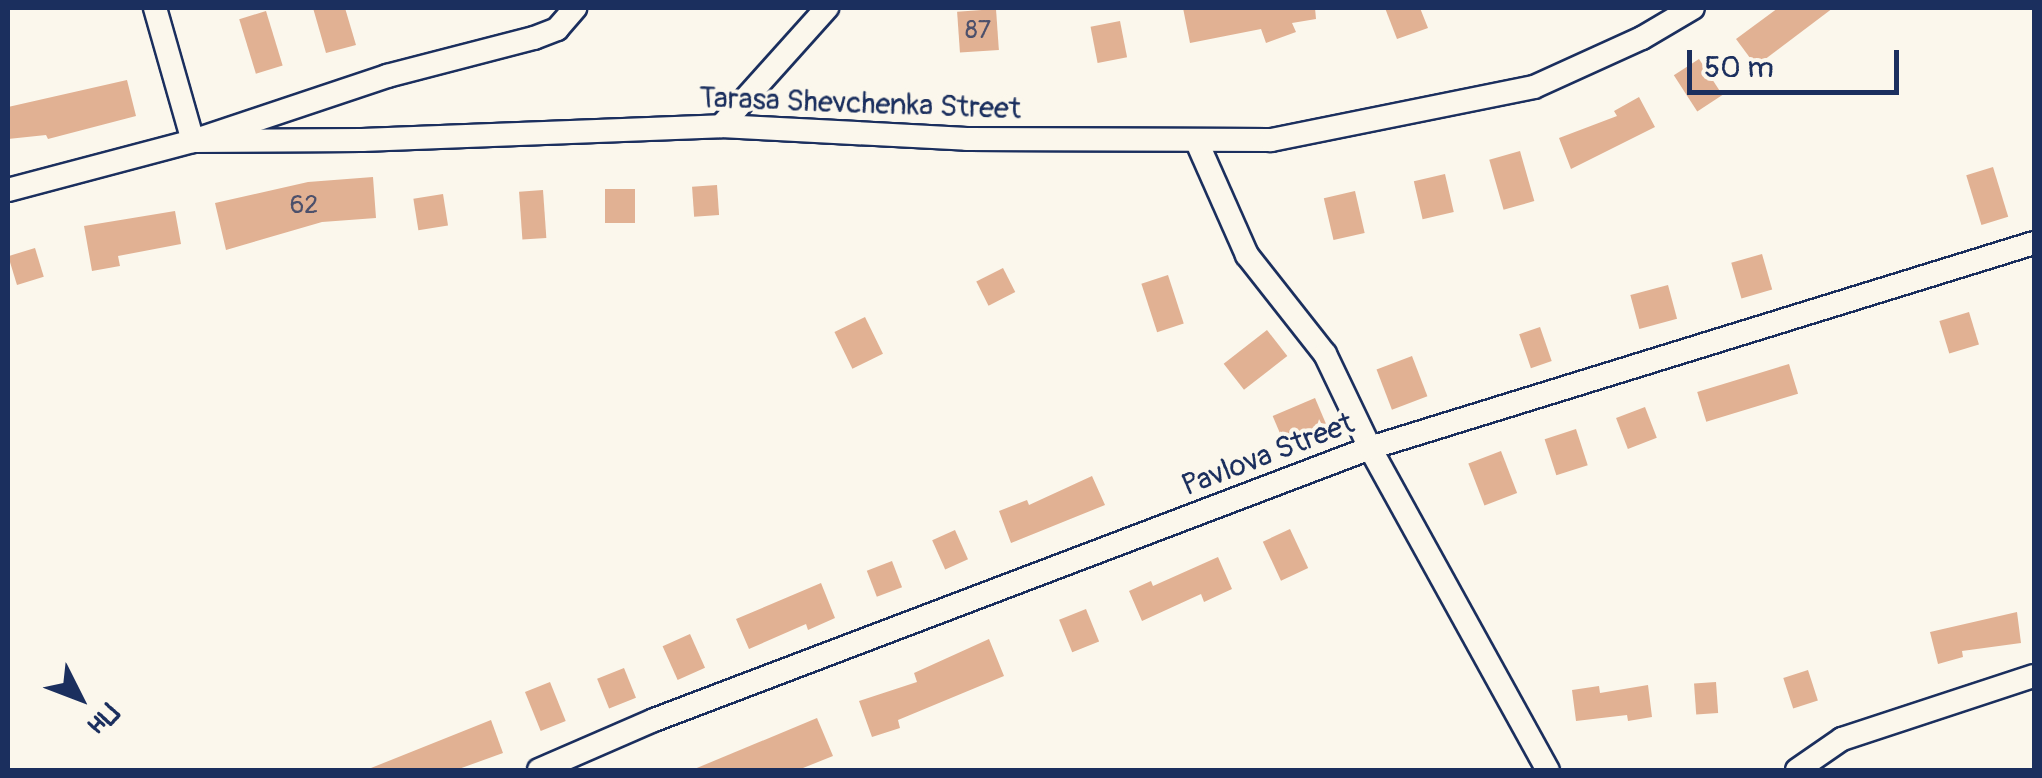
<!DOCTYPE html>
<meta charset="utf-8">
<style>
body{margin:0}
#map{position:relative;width:2042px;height:778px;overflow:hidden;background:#fbf7ec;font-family:Pangolin,sans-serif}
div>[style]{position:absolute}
.building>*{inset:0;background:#e1b193;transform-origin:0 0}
.roads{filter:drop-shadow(2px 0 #1b2f5e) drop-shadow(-2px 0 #1b2f5e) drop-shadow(0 2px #1b2f5e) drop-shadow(0 -2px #1b2f5e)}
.street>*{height:22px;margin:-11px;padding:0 11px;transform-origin:11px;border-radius:11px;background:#fbf7ec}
span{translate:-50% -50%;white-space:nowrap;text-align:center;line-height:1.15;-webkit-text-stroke:8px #fbf7ec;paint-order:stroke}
.number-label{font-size:25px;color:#4c506b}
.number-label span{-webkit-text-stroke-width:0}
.street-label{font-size:30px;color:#1b2f5e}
.frame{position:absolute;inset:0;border:10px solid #1b2f5e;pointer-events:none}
.north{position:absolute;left:30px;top:648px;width:100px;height:100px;-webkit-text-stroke:8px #fbf7ec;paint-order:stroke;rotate:132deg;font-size:28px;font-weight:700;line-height:40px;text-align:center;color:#1b2f5e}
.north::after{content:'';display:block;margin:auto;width:35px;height:45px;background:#1b2f5e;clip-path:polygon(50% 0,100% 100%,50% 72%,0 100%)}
.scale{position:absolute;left:1687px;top:50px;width:212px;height:45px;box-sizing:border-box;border:5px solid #1b2f5e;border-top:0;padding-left:12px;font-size:30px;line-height:35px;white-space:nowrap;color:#1b2f5e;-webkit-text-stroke:8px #fbf7ec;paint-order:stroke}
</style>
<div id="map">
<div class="building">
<i style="clip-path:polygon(313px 8px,345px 8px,356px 45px,326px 53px)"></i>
<i style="clip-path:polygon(1183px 8px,1315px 8px,1316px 19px,1292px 23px,1296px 32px,1266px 43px,1261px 29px,1190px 43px)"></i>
<i style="clip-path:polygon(1385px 8px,1420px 8px,1428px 28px,1397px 39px)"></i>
<i style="clip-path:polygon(1778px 8px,1833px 8px,1756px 66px,1736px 39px)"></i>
<i style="left:996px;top:9px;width:41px;height:39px;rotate:86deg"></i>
<i style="left:266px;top:11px;width:57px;height:28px;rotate:73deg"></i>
<i style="left:1120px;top:21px;width:37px;height:30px;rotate:79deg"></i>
<i style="left:1699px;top:59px;width:43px;height:30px;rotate:57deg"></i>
<i style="clip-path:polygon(127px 80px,136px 116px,48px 139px,46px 135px,8px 139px,8px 107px)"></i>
<i style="clip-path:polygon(1639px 97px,1655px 127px,1571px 169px,1559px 138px,1617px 116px,1614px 111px)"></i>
<i style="left:1520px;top:151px;width:52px;height:32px;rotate:74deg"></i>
<i style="left:1993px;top:167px;width:52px;height:28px;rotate:73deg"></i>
<i style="left:1445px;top:174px;width:39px;height:32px;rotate:77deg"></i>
<i style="clip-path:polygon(373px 177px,376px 218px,322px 222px,226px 250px,215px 203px,308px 182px)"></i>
<i style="left:717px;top:185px;width:30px;height:25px;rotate:86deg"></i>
<i style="left:605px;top:189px;width:30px;height:34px"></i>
<i style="left:543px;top:190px;width:48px;height:24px;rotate:86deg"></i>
<i style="left:1355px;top:191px;width:43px;height:32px;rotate:77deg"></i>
<i style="left:443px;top:194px;width:32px;height:30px;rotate:81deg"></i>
<i style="clip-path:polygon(175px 211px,181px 244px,118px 256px,120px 266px,92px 271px,84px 226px)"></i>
<i style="left:35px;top:248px;width:30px;height:28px;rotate:73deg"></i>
<i style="left:1762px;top:254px;width:37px;height:32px;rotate:74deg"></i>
<i style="left:1003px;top:268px;width:27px;height:30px;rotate:63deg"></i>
<i style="left:1168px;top:275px;width:51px;height:28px;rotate:72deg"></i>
<i style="left:1668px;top:285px;width:35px;height:39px;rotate:75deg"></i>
<i style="left:1969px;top:312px;width:34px;height:31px;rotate:73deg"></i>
<i style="left:865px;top:317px;width:41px;height:34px;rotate:64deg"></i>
<i style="left:1540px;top:327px;width:36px;height:22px;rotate:71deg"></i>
<i style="left:1267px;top:330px;width:33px;height:55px;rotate:52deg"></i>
<i style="left:1412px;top:356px;width:43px;height:38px;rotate:69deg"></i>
<i style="left:1789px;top:364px;width:31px;height:96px;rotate:73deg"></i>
<i style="left:1315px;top:398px;width:34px;height:46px;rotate:67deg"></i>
<i style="left:1645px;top:407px;width:33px;height:31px;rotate:69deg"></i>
<i style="left:1576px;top:429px;width:38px;height:33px;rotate:72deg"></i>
<i style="left:1501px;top:451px;width:45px;height:35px;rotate:69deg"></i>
<i style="clip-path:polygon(1092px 476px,1105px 505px,1011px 543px,999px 511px,1027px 500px,1029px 505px)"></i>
<i style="left:1290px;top:529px;width:43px;height:30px;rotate:65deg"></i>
<i style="left:955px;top:530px;width:32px;height:25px;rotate:66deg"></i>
<i style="clip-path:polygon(1218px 557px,1232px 589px,1204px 602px,1201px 594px,1142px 621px,1129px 591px,1151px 581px,1153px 586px)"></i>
<i style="left:892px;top:561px;width:28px;height:27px;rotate:69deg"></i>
<i style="clip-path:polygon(821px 583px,835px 618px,808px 630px,806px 624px,749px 649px,736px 619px)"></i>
<i style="left:1086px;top:609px;width:35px;height:29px;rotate:68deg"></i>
<i style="clip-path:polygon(2017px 612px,2021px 643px,1962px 651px,1963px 657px,1938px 664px,1930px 632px)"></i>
<i style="left:690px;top:634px;width:37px;height:30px;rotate:66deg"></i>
<i style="clip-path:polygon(989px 639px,1004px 676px,898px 720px,900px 728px,872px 737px,859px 701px,917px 682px,914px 673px)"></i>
<i style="left:624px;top:668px;width:32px;height:29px;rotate:68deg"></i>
<i style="left:1808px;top:670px;width:32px;height:26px;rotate:72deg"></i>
<i style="left:550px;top:682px;width:42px;height:27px;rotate:68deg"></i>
<i style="left:1716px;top:682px;width:31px;height:22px;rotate:86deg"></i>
<i style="clip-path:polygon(1648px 685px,1652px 717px,1628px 721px,1627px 715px,1576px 721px,1572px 690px,1599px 686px,1600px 693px)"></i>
<i style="clip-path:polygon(817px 718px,833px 756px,798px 770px,692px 770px)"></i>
<i style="clip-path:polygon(491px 720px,503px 753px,456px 770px,366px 770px)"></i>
</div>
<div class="roads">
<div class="street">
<i style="left:155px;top:8px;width:138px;rotate:74.1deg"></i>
<i style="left:193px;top:141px;width:205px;rotate:-18.5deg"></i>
<i style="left:387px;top:76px;width:152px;rotate:-14.5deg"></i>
<i style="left:534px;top:38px;width:25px;rotate:-21deg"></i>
<i style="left:557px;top:29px;width:28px;rotate:-49deg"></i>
<i style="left:721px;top:126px;width:159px;rotate:-48.1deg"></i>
<i style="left:1197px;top:142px;width:124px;rotate:66.1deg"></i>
<i style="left:1247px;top:255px;width:126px;rotate:51.8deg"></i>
<i style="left:1325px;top:354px;width:104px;rotate:64.4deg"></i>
<i style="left:1370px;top:448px;width:368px;rotate:61.1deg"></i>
<i style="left:8px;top:190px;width:191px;rotate:-14.8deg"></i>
<i style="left:193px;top:141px;width:169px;rotate:-0.3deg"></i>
<i style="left:362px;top:140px;width:359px;rotate:-2.2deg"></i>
<i style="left:721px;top:126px;width:246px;rotate:3deg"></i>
<i style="left:967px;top:139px;width:304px;rotate:0.2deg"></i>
<i style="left:1271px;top:140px;width:268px;rotate:-11.4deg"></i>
<i style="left:1534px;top:87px;width:119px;rotate:-24.4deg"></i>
<i style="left:1642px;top:38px;width:59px;rotate:-30.5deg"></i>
<i style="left:539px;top:770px;width:125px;rotate:-23.5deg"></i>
<i style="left:654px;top:720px;width:766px;rotate:-20.8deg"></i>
<i style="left:1370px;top:448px;width:695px;rotate:-17.16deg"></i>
<i style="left:1797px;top:770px;width:55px;rotate:-34.6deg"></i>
<i style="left:1842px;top:739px;width:202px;rotate:-18.2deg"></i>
</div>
</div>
<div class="number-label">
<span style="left:978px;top:31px">87</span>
<span style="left:304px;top:206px">62</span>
</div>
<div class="street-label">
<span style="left:860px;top:104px;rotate:2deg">Tarasa Shevchenka Street</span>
<span style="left:1268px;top:455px;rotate:-21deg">Pavlova Street</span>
</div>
<div class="frame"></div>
<div class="north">Пн</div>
<div class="scale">50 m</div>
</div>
